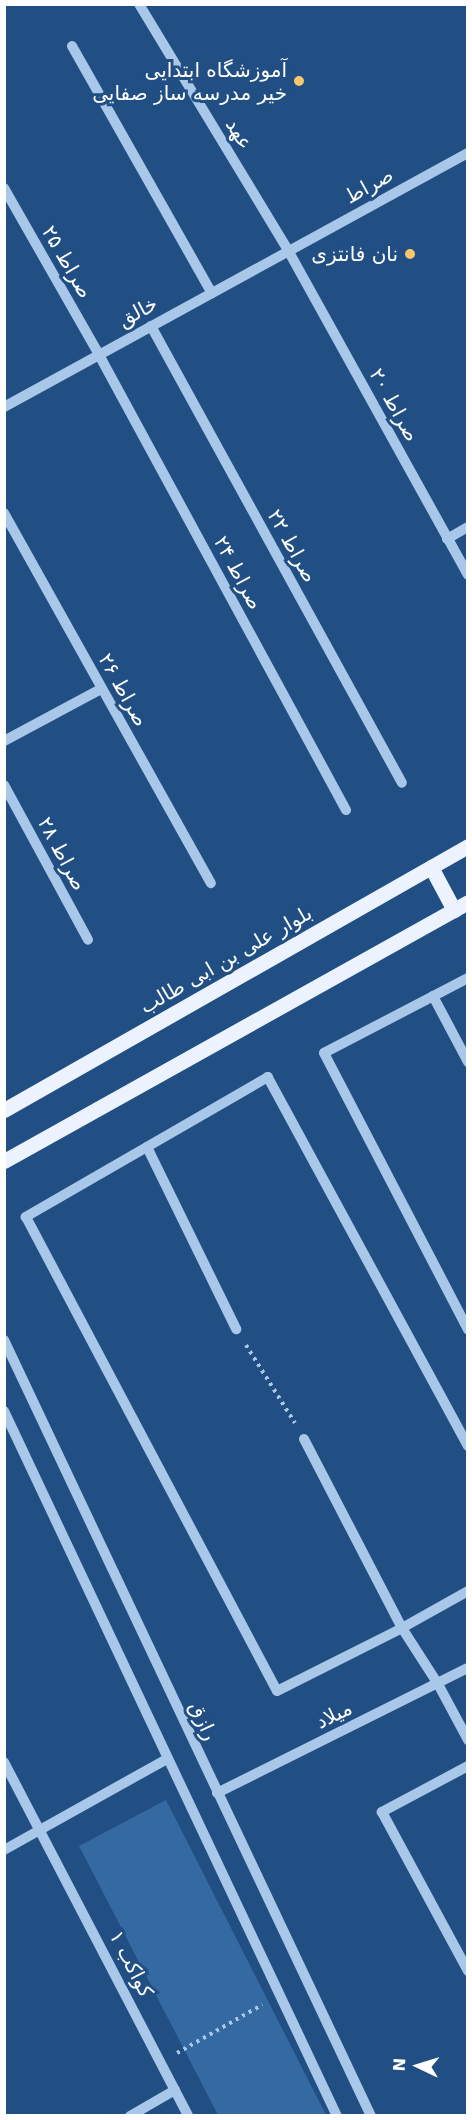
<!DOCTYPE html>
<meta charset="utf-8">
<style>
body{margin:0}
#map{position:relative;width:472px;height:2120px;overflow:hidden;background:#214f84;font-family:"DejaVu Sans","Noto Sans Arabic",sans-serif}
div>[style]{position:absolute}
.green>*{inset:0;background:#3569a1}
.path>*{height:4px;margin-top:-2px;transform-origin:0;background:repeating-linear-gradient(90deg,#a9c8e9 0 3px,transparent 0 7.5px)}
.minor>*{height:10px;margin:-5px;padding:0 5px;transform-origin:5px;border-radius:5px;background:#a9c8e9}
.major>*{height:15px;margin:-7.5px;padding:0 7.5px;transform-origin:7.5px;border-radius:7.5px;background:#ecf3fe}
.dots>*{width:16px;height:16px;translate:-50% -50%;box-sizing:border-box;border:3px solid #214f84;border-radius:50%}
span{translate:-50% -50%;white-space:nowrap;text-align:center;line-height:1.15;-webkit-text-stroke:6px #214f84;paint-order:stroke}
.poi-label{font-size:20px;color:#fff}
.right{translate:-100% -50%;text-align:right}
.street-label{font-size:20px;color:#fff}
.frame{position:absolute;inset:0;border:6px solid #fff;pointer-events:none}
.north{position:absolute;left:388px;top:2036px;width:60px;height:60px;-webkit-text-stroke:4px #214f84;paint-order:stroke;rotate:274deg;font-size:16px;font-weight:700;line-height:24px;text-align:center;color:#fff}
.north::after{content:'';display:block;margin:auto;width:21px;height:27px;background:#fff;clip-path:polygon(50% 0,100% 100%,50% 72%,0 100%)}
</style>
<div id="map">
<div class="green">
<i style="clip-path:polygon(166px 1800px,326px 2115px,218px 2115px,79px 1846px)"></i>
</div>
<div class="path">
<i style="left:246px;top:1345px;width:92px;rotate:57.9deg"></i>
<i style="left:177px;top:2053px;width:98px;rotate:-29.5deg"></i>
</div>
<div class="minor">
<i style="left:139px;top:4px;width:290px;rotate:58.8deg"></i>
<i style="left:289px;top:252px;width:369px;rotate:61deg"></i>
<i style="left:72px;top:46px;width:284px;rotate:60.5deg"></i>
<i style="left:4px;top:188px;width:190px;rotate:60.3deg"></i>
<i style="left:98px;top:353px;width:520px;rotate:61.51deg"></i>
<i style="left:151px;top:326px;width:521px;rotate:61.22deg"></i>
<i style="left:4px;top:407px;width:529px;rotate:-28.7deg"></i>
<i style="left:4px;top:513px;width:424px;rotate:60.8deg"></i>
<i style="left:447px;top:539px;width:24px;rotate:-30deg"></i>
<i style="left:4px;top:741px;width:110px;rotate:-28.2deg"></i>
<i style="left:4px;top:785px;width:176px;rotate:61.5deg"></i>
<i style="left:468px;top:978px;width:162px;rotate:152.5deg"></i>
<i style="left:324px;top:1053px;width:312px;rotate:62.5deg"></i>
<i style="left:433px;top:996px;width:75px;rotate:62.1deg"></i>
<i style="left:147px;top:1147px;width:203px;rotate:63.9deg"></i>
<i style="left:4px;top:1340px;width:858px;rotate:64.69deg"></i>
<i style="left:4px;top:1411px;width:780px;rotate:64.72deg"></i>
<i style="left:304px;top:1439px;width:213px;rotate:62.6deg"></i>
<i style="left:402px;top:1628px;width:67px;rotate:57.3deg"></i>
<i style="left:438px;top:1684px;width:64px;rotate:61.8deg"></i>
<i style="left:468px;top:1446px;width:420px;rotate:-118.5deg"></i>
<i style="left:268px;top:1077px;width:280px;rotate:150deg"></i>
<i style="left:26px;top:1217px;width:536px;rotate:62.1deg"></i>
<i style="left:277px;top:1691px;width:140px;rotate:-26.7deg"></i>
<i style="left:402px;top:1628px;width:76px;rotate:-29.3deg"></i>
<i style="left:4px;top:1762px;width:399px;rotate:62.5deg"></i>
<i style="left:468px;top:1766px;width:98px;rotate:151.9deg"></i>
<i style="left:382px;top:1812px;width:181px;rotate:61.6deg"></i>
<i style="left:217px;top:1793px;width:280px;rotate:-26.5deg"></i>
<i style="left:4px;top:1850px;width:187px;rotate:-29.2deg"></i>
<i style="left:130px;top:2116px;width:52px;rotate:-30deg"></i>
</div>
<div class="major">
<i style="left:431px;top:867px;width:49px;rotate:61.9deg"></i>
<i style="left:4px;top:1110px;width:534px;rotate:-29.64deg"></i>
<i style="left:4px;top:1161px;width:531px;rotate:-29.17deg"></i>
</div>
<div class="dots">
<i style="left:299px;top:81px;background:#f6c86a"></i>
<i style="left:410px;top:254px;background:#f6c86a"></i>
</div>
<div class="poi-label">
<span class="right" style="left:287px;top:82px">آموزشگاه ابتدایی<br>خیر مدرسه ساز صفایی</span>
<span class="right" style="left:398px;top:254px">نان فانتزی</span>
</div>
<div class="street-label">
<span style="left:239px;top:134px;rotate:59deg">عهد</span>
<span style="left:369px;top:186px;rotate:-29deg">صراط</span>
<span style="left:67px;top:262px;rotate:60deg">صراط ۲۵</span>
<span style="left:138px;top:312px;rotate:-28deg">خالق</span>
<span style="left:394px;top:405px;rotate:61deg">صراط ۲۰</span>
<span style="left:292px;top:546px;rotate:61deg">صراط ۲۲</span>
<span style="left:238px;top:573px;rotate:62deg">صراط ۲۴</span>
<span style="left:123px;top:690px;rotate:61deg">صراط ۲۶</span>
<span style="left:62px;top:854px;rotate:62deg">صراط ۲۸</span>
<span style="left:226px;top:960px;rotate:-30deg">بلوار علی بن ابی طالب</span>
<span style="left:334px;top:1715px;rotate:-26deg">میلاد</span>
<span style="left:203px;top:1721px;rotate:65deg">رازق</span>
<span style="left:131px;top:1964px;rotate:63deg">کواکب ۱</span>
</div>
<div class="frame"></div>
<div class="north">N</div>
</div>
